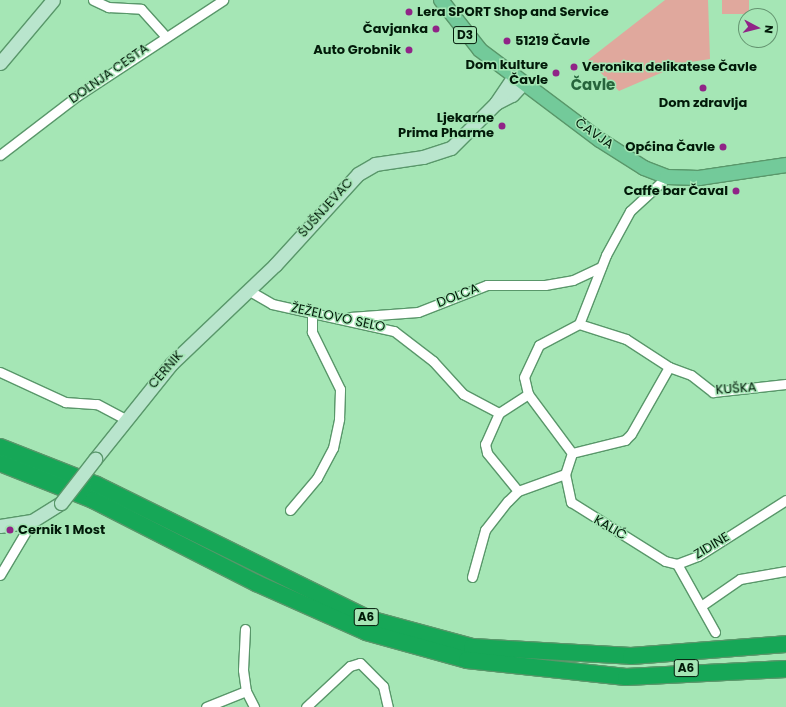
<!DOCTYPE html>
<meta charset="utf-8">
<style>
body{margin:0}
#map{position:relative;width:786px;height:707px;overflow:hidden;background:#a5e6b5;font-family:Poppins,sans-serif}
div>[style]{position:absolute}
.green>*{inset:0;background:#e0a89d;transform-origin:0 0}
.roads{filter:drop-shadow(1px 0 #59976a) drop-shadow(-1px 0 #59976a) drop-shadow(0 1px #59976a) drop-shadow(0 -1px #59976a)}
.street>*{height:9px;margin:-4.5px;padding:0 4.5px;transform-origin:4.5px;border-radius:4.5px;background:#fff}
.secondary>*{height:13px;margin:-6.5px;padding:0 6.5px;transform-origin:6.5px;border-radius:6.5px;background:#b9e5cd}
.primary>*{height:14px;margin:-7px;padding:0 7px;transform-origin:7px;border-radius:7px;background:#73ca9a}
.highway>*{height:16px;margin:-8px;padding:0 8px;transform-origin:8px;border-radius:8px;background:#16a757}
.bridges{filter:drop-shadow(1px 0 #59976a) drop-shadow(-1px 0 #59976a) drop-shadow(0 1px #59976a) drop-shadow(0 -1px #59976a)}
.secondary-bridge>*{height:13px;margin:-6.5px;padding:0 6.5px;transform-origin:6.5px;border-radius:6.5px;background:#b9e5cd}
.dots>*{width:11px;height:11px;translate:-50% -50%;box-sizing:border-box;border:2px solid #a5e6b5;border-radius:50%}
span{translate:-50% -50%;white-space:nowrap;text-align:center;line-height:1.15;-webkit-text-stroke:3px #a5e6b5;paint-order:stroke}
.shield-label span{padding:1px 3px;background:#a5e6b5;border:1px solid;border-radius:3px;-webkit-text-stroke-width:0}
.shield-label{font-size:12px;color:#021a09;font-weight:700}
.poi-label{font-size:13px;color:#021a09;font-weight:700}
.left{translate:0 -50%;text-align:left}
.right{translate:-100% -50%;text-align:right}
.street-label{font-size:13px;color:#021a09}
.quarter-label{font-size:15px;color:#27653c;font-weight:700}
.north{position:absolute;left:738px;top:8px;width:40px;height:40px;box-sizing:border-box;background:#a5e6b5;border:1px solid #649470;border-radius:50%;rotate:97deg;font-size:11px;font-weight:700;line-height:16px;text-align:center;color:#021a09}
.north::after{content:'';display:block;margin:auto;width:14px;height:18px;background:#902487;clip-path:polygon(50% 0,100% 100%,50% 72%,0 100%)}
</style>
<div id="map">
<div class="green">
<i style="clip-path:polygon(665px 0,708px 0,710px 59px,684px 63px,619px 91px,588px 60px)"></i>
<i style="left:722px;top:0;width:27px;height:14px"></i>
</div>
<div class="roads">
<div class="street">
<i style="left:93px;top:0;width:17px;rotate:25deg"></i>
<i style="left:108px;top:7px;width:33px;rotate:3deg"></i>
<i style="left:141px;top:9px;width:36px;rotate:48deg"></i>
<i style="left:0;top:155px;width:97px;rotate:-37.5deg"></i>
<i style="left:77px;top:96px;width:175px;rotate:-33.3deg"></i>
<i style="left:248px;top:290px;width:28px;rotate:30deg"></i>
<i style="left:272px;top:304px;width:125px;rotate:12.5deg"></i>
<i style="left:394px;top:331px;width:49px;rotate:37.6deg"></i>
<i style="left:433px;top:361px;width:45px;rotate:47.7deg"></i>
<i style="left:463px;top:394px;width:41px;rotate:27.8deg"></i>
<i style="left:499px;top:413px;width:35px;rotate:-33deg"></i>
<i style="left:528px;top:394px;width:17px;rotate:-103deg"></i>
<i style="left:524px;top:377px;width:35px;rotate:-65deg"></i>
<i style="left:539px;top:345px;width:45px;rotate:-27.7deg"></i>
<i style="left:579px;top:324px;width:74px;rotate:-68.6deg"></i>
<i style="left:606px;top:255px;width:50px;rotate:-61.4deg"></i>
<i style="left:630px;top:211px;width:50px;rotate:-42.6deg"></i>
<i style="left:350px;top:317px;width:68px;rotate:-4.2deg"></i>
<i style="left:418px;top:312px;width:74px;rotate:-21.4deg"></i>
<i style="left:487px;top:285px;width:58px"></i>
<i style="left:545px;top:285px;width:28px;rotate:-10deg"></i>
<i style="left:573px;top:280px;width:31px;rotate:-25deg"></i>
<i style="left:579px;top:324px;width:49px;rotate:17.7deg"></i>
<i style="left:626px;top:339px;width:51px;rotate:33.1deg"></i>
<i style="left:669px;top:367px;width:23px;rotate:20deg"></i>
<i style="left:691px;top:375px;width:28px;rotate:38deg"></i>
<i style="left:713px;top:392px;width:73px;rotate:-6.3deg"></i>
<i style="left:0;top:372px;width:72px;rotate:24.8deg"></i>
<i style="left:65px;top:402px;width:32px;rotate:4deg"></i>
<i style="left:97px;top:404px;width:32px;rotate:28deg"></i>
<i style="left:528px;top:394px;width:74px;rotate:53.3deg"></i>
<i style="left:572px;top:453px;width:22px;rotate:108deg"></i>
<i style="left:565px;top:474px;width:29px;rotate:78deg"></i>
<i style="left:571px;top:502px;width:111px;rotate:32.1deg"></i>
<i style="left:665px;top:561px;width:12px;rotate:14deg"></i>
<i style="left:677px;top:564px;width:22px;rotate:-21deg"></i>
<i style="left:698px;top:556px;width:104px;rotate:-32.5deg"></i>
<i style="left:499px;top:413px;width:34px;rotate:114deg"></i>
<i style="left:485px;top:444px;width:9px;rotate:77deg"></i>
<i style="left:487px;top:453px;width:49px;rotate:50.8deg"></i>
<i style="left:572px;top:453px;width:55px;rotate:-13.8deg"></i>
<i style="left:625px;top:440px;width:8px;rotate:-45deg"></i>
<i style="left:631px;top:434px;width:77px;rotate:-60.4deg"></i>
<i style="left:290px;top:510px;width:42px;rotate:-49.8deg"></i>
<i style="left:317px;top:478px;width:34px;rotate:-62deg"></i>
<i style="left:333px;top:448px;width:30px;rotate:-78deg"></i>
<i style="left:339px;top:419px;width:30px;rotate:-88deg"></i>
<i style="left:340px;top:389px;width:64px;rotate:-116.2deg"></i>
<i style="left:312px;top:332px;width:19px;rotate:-90deg"></i>
<i style="left:677px;top:564px;width:78px;rotate:60.8deg"></i>
<i style="left:0;top:575px;width:63px;rotate:-59.3deg"></i>
<i style="left:472px;top:577px;width:49px;rotate:-74.5deg"></i>
<i style="left:485px;top:530px;width:37px;rotate:-52deg"></i>
<i style="left:508px;top:501px;width:14px;rotate:-45deg"></i>
<i style="left:518px;top:491px;width:50px;rotate:-19.9deg"></i>
<i style="left:701px;top:606px;width:47px;rotate:-34.7deg"></i>
<i style="left:740px;top:579px;width:47px;rotate:-9.9deg"></i>
<i style="left:245px;top:629px;width:41px;rotate:92.8deg"></i>
<i style="left:243px;top:670px;width:21px;rotate:82deg"></i>
<i style="left:246px;top:691px;width:18px;rotate:63deg"></i>
<i style="left:206px;top:707px;width:43px;rotate:-21.8deg"></i>
<i style="left:306px;top:707px;width:60px;rotate:-43deg"></i>
<i style="left:350px;top:666px;width:10px;rotate:-17deg"></i>
<i style="left:360px;top:663px;width:33px;rotate:45deg"></i>
<i style="left:383px;top:686px;width:22px;rotate:77deg"></i>
</div>
<div class="secondary">
<i style="left:0;top:63px;width:82px;rotate:-49.9deg"></i>
<i style="left:496px;top:103px;width:18px;rotate:-27deg"></i>
<i style="left:512px;top:95px;width:16px;rotate:-47deg"></i>
<i style="left:95px;top:459px;width:123px;rotate:-51.3deg"></i>
<i style="left:172px;top:363px;width:142px;rotate:-43.6deg"></i>
<i style="left:275px;top:265px;width:123px;rotate:-47.6deg"></i>
<i style="left:358px;top:174px;width:20px;rotate:-30deg"></i>
<i style="left:375px;top:164px;width:49px;rotate:-8.3deg"></i>
<i style="left:423px;top:157px;width:29px;rotate:-18deg"></i>
<i style="left:451px;top:148px;width:64px;rotate:-45deg"></i>
<i style="left:496px;top:103px;width:32px;rotate:-56deg"></i>
<i style="left:0;top:526px;width:32px;rotate:-9deg"></i>
<i style="left:32px;top:521px;width:34px;rotate:-32deg"></i>
</div>
<div class="primary">
<i style="left:441px;top:0;width:63px;rotate:52deg"></i>
<i style="left:480px;top:50px;width:150px;rotate:36.9deg"></i>
<i style="left:600px;top:140px;width:52px;rotate:32.5deg"></i>
<i style="left:644px;top:168px;width:25px;rotate:21deg"></i>
<i style="left:667px;top:177px;width:32px;rotate:2deg"></i>
<i style="left:699px;top:178px;width:88px;rotate:-8.5deg"></i>
</div>
<div class="highway">
<i style="left:0;top:447px;width:104px;rotate:21.4deg"></i>
<i style="left:97px;top:485px;width:303px;rotate:26.2deg"></i>
<i style="left:369px;top:619px;width:107px;rotate:15.2deg"></i>
<i style="left:472px;top:647px;width:159px;rotate:3.2deg"></i>
<i style="left:631px;top:656px;width:155px;rotate:-4.4deg"></i>
<i style="left:0;top:463px;width:100px;rotate:21.7deg"></i>
<i style="left:93px;top:500px;width:183px;rotate:27deg"></i>
<i style="left:256px;top:583px;width:120px;rotate:24deg"></i>
<i style="left:366px;top:632px;width:105px;rotate:15.5deg"></i>
<i style="left:467px;top:660px;width:160px;rotate:6.1deg"></i>
<i style="left:626px;top:677px;width:160px;rotate:-2.9deg"></i>
</div>
</div>
<div class="bridges">
<div class="secondary-bridge">
<i style="left:61px;top:503px;width:56px;rotate:-52.3deg"></i>
</div>
</div>
<div class="dots">
<i style="left:409px;top:12px;background:#902487"></i>
<i style="left:436px;top:29px;background:#902487"></i>
<i style="left:507px;top:41px;background:#902487"></i>
<i style="left:409px;top:50px;background:#902487"></i>
<i style="left:574px;top:67px;background:#902487"></i>
<i style="left:556px;top:73px;background:#902487"></i>
<i style="left:703px;top:88px;background:#902487"></i>
<i style="left:502px;top:126px;background:#902487"></i>
<i style="left:723px;top:147px;background:#902487"></i>
<i style="left:736px;top:191px;background:#902487"></i>
<i style="left:10px;top:530px;background:#902487"></i>
</div>
<div class="shield-label">
<span style="left:465px;top:35px">D3</span>
<span style="left:366px;top:617px">A6</span>
<span style="left:686px;top:668px">A6</span>
</div>
<div class="poi-label">
<span class="left" style="left:417px;top:12px">Lera SPORT Shop and Service</span>
<span class="right" style="left:428px;top:29px">Čavjanka</span>
<span class="left" style="left:515px;top:41px">51219 Čavle</span>
<span class="right" style="left:401px;top:50px">Auto Grobnik</span>
<span class="right" style="left:548px;top:73px">Dom kulture<br>Čavle</span>
<span class="left" style="left:582px;top:67px">Veronika delikatese Čavle</span>
<span style="left:703px;top:103px">Dom zdravlja</span>
<span class="right" style="left:494px;top:126px">Ljekarne<br>Prima Pharme</span>
<span class="right" style="left:715px;top:147px">Općina Čavle</span>
<span class="right" style="left:728px;top:191px">Caffe bar Čaval</span>
<span class="left" style="left:18px;top:530px">Cernik 1 Most</span>
</div>
<div class="street-label">
<span style="left:109px;top:74px;rotate:-35deg">DOLNJA CESTA</span>
<span style="left:594px;top:134px;rotate:35deg">ČAVJA</span>
<span style="left:326px;top:208px;rotate:-48deg">ŠUŠNJEVAC</span>
<span style="left:458px;top:296px;rotate:-21deg">DOLCA</span>
<span style="left:338px;top:318px;rotate:12deg">ŽEŽELOVO SELO</span>
<span style="left:166px;top:370px;rotate:-49deg">CERNIK</span>
<span style="left:736px;top:389px;rotate:-4deg">KUŠKA</span>
<span style="left:610px;top:528px;rotate:30deg">KALIĆ</span>
<span style="left:712px;top:546px;rotate:-31deg">ZIDINE</span>
</div>
<div class="quarter-label">
<span style="left:593px;top:85px">Čavle</span>
</div>
<div class="north">N</div>
</div>
